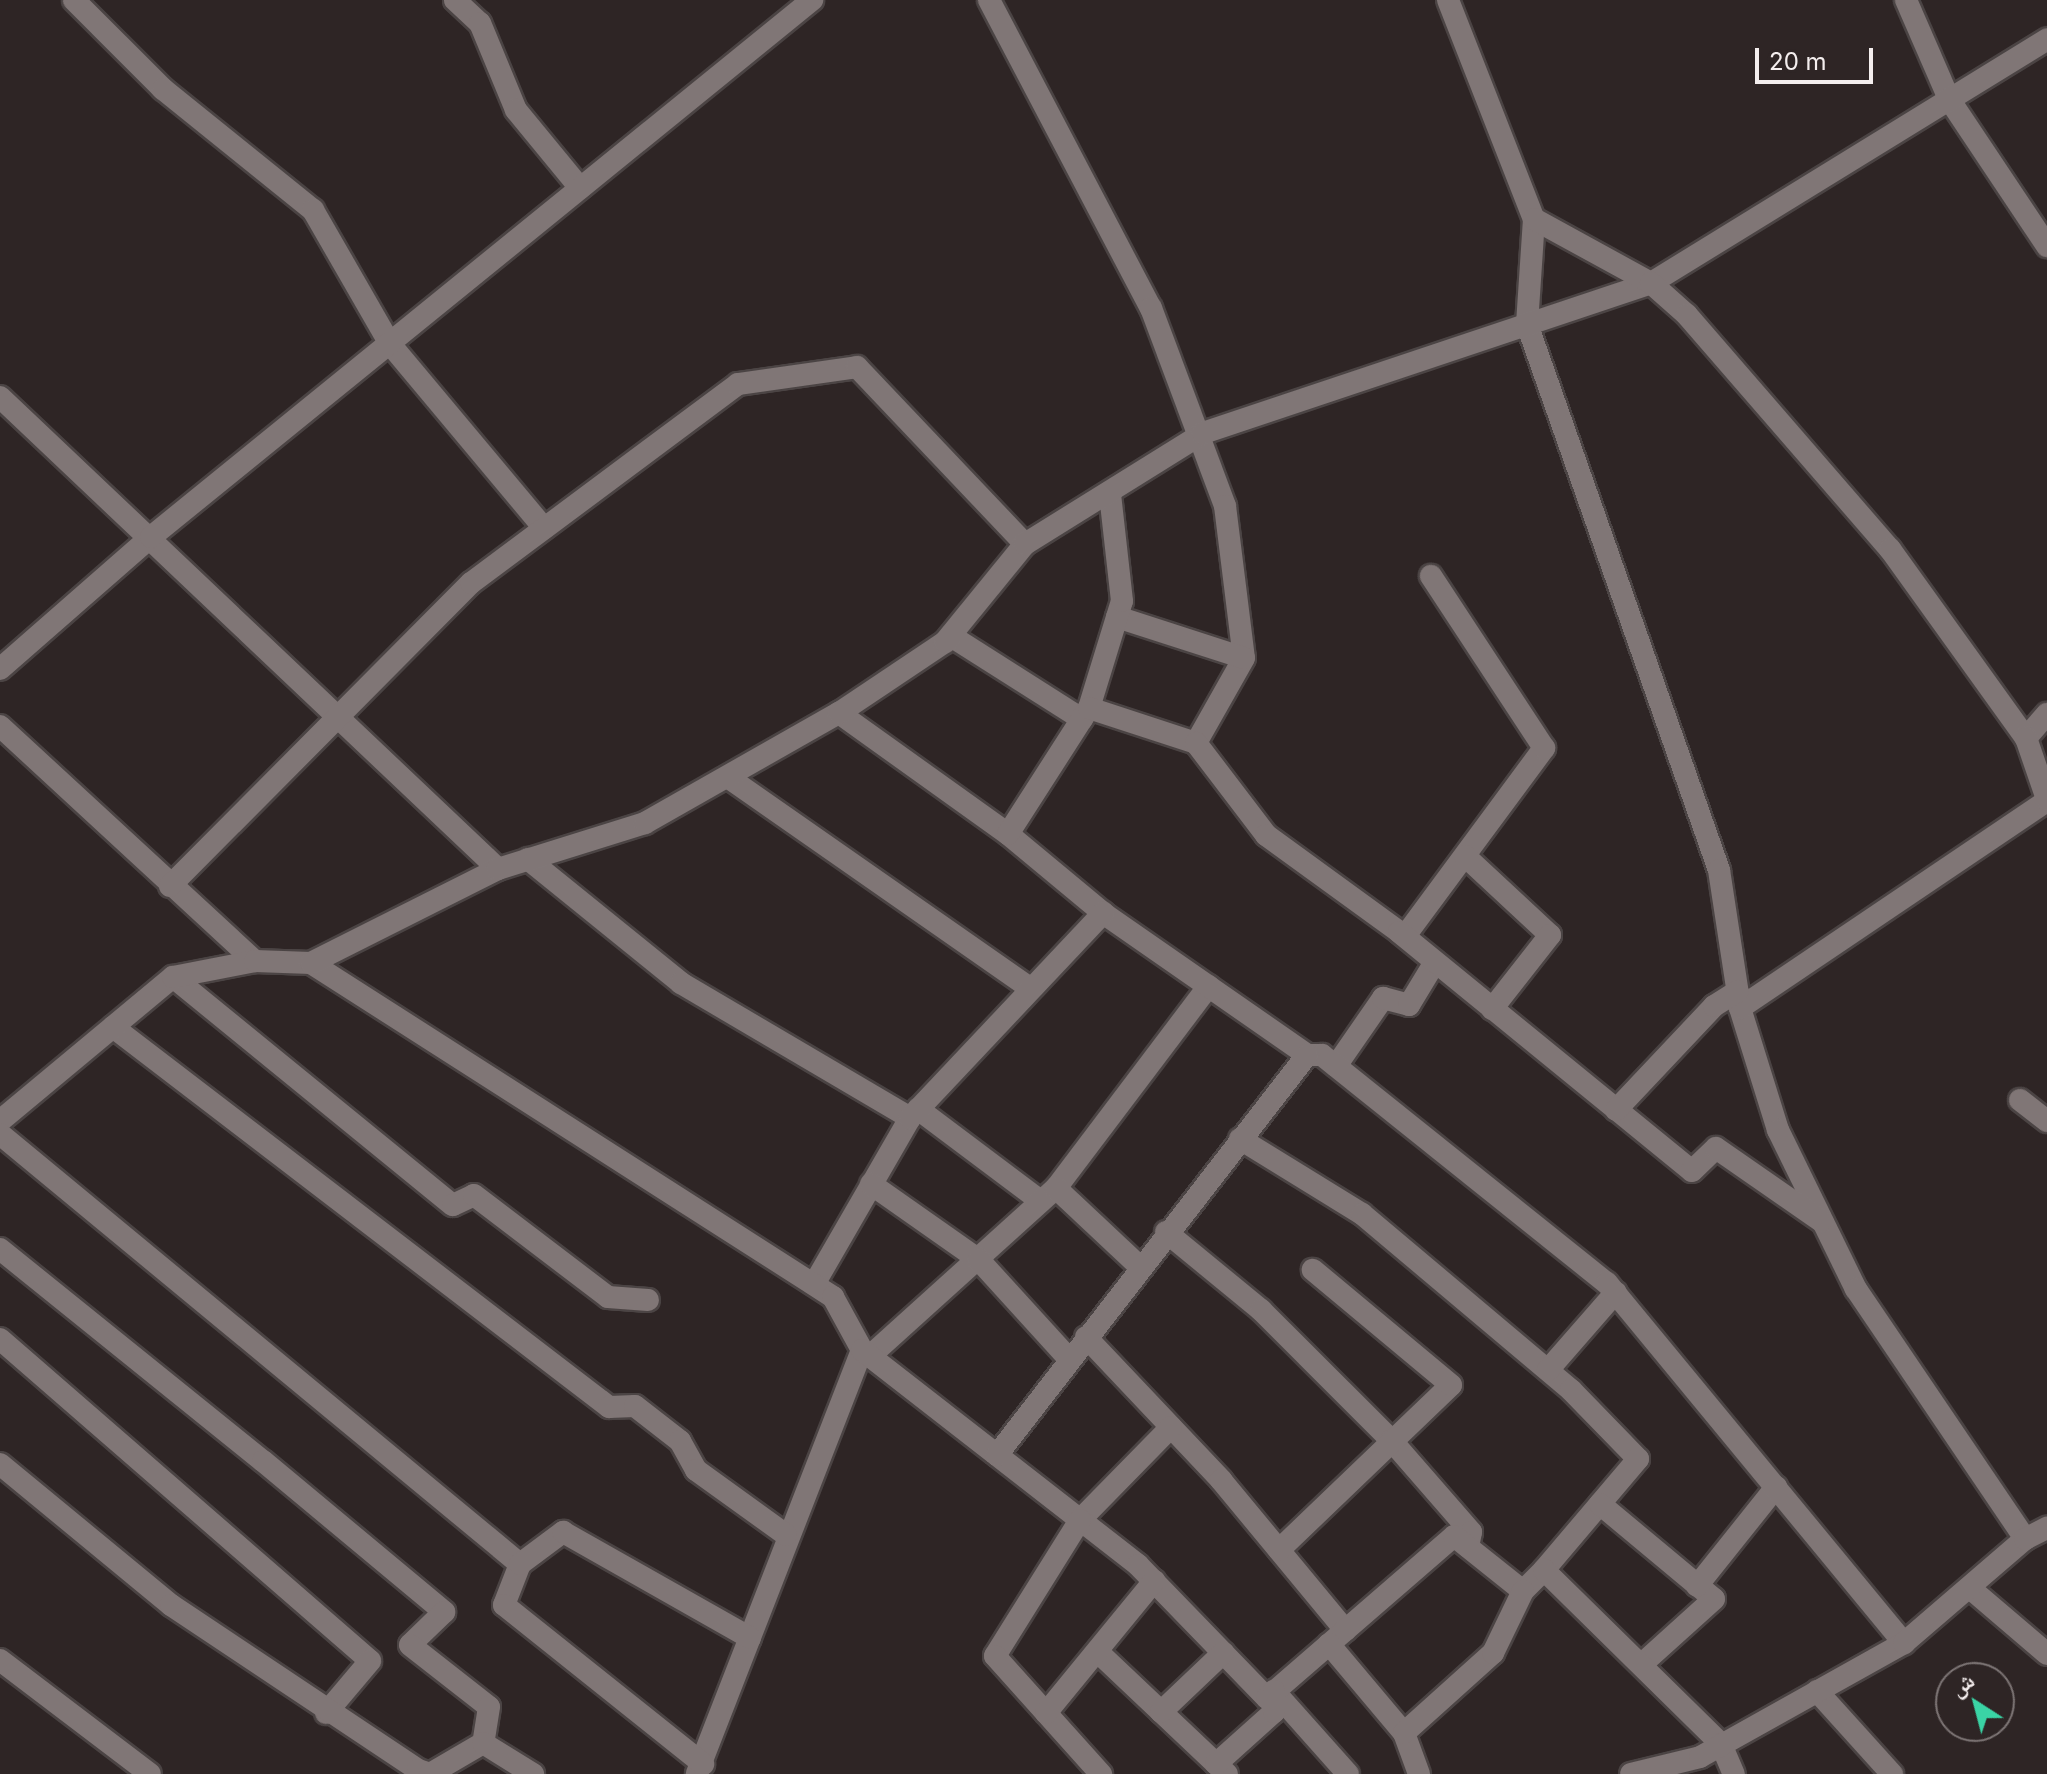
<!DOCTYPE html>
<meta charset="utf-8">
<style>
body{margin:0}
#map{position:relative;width:2047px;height:1774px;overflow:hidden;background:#2e2525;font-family:Inter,"Noto Naskh Arabic",sans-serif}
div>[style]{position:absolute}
.roads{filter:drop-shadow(2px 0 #4b4444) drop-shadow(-2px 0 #4b4444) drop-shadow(0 2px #4b4444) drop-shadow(0 -2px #4b4444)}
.service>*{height:22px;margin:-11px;padding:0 11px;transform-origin:11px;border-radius:11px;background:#807676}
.minor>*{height:22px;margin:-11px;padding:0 11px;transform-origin:11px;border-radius:11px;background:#807676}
.tertiary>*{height:22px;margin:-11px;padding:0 11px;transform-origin:11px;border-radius:11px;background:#807676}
span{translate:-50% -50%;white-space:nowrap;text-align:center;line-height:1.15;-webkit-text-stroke:8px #2e2525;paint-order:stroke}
.north{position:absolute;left:1935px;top:1662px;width:80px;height:80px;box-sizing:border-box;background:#2e2525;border:2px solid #7d7575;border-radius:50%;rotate:324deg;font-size:22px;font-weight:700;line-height:32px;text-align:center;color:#f4eeee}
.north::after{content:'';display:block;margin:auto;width:28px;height:36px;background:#3ad4a5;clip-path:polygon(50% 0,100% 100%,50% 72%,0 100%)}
.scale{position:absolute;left:1755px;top:48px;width:118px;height:36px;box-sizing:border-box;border:4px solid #f4eeee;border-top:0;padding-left:10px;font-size:24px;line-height:28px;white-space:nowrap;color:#f4eeee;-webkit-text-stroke:6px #2e2525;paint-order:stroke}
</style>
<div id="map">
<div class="roads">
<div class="service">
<i style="left:951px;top:636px;width:155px;rotate:32.4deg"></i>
<i style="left:173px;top:977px;width:361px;rotate:39.2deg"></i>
<i style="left:453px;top:1205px;width:23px;rotate:-25deg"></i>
<i style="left:474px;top:1195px;width:168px;rotate:37.3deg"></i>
<i style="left:608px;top:1297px;width:40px;rotate:4.3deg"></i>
<i style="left:113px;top:1027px;width:625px;rotate:37.46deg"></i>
<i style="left:609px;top:1407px;width:26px;rotate:-2deg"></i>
<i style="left:635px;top:1406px;width:57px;rotate:37.9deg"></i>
<i style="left:680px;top:1441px;width:33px;rotate:61deg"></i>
<i style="left:1336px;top:1066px;width:83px;rotate:-55.3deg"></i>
<i style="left:1383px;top:998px;width:27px;rotate:15deg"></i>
<i style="left:1409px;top:1005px;width:50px;rotate:-58.8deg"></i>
<i style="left:2020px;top:1100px;width:34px;rotate:38deg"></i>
<i style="left:918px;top:1109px;width:151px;rotate:36.9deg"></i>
<i style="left:1240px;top:1139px;width:143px;rotate:31.6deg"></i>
<i style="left:1362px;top:1214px;width:273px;rotate:40.1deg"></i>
<i style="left:1571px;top:1390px;width:96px;rotate:45.8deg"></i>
<i style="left:1638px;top:1459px;width:145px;rotate:130.3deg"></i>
<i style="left:1166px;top:1232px;width:123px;rotate:39.4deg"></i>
<i style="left:1261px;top:1310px;width:184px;rotate:45deg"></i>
<i style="left:1391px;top:1440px;width:122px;rotate:49deg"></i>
<i style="left:1471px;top:1532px;width:15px;rotate:101deg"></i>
<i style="left:0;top:1249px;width:338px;rotate:38.9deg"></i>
<i style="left:1086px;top:1337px;width:197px;rotate:46.6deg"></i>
<i style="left:1221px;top:1480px;width:195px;rotate:50.4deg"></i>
<i style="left:0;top:1339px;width:490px;rotate:41deg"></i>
<i style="left:370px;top:1661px;width:68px;rotate:130.2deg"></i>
<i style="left:870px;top:1356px;width:251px;rotate:-42.1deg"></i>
<i style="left:1056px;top:1188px;width:253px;rotate:-52.9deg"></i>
<i style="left:1548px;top:1370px;width:103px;rotate:-48.9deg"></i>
<i style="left:1600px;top:1504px;width:148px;rotate:39.8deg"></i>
<i style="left:1714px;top:1599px;width:98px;rotate:137.9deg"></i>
<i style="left:1080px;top:1520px;width:130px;rotate:-45.6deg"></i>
<i style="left:1279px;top:1550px;width:238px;rotate:-43.8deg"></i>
<i style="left:1451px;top:1385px;width:180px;rotate:-140.2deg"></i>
<i style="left:1697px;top:1586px;width:127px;rotate:-51.4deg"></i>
<i style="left:1274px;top:1691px;width:111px;rotate:48.3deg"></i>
<i style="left:1817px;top:1691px;width:112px;rotate:47.9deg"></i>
</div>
<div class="minor">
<i style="left:74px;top:0;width:126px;rotate:45deg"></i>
<i style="left:163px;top:89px;width:193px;rotate:38.9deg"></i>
<i style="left:313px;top:210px;width:155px;rotate:60.1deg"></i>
<i style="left:390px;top:344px;width:240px;rotate:50.1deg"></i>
<i style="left:455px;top:0;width:34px;rotate:43deg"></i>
<i style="left:480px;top:23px;width:94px;rotate:67.5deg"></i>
<i style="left:516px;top:110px;width:101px;rotate:50.6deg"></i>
<i style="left:989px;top:0;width:348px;rotate:62.3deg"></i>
<i style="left:1151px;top:308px;width:211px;rotate:69.5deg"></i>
<i style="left:1225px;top:506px;width:153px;rotate:82.9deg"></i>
<i style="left:1244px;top:658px;width:98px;rotate:119.5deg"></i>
<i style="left:1906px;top:0;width:108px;rotate:66.5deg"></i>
<i style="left:1949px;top:99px;width:177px;rotate:56.3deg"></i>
<i style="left:1534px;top:219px;width:105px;rotate:93.8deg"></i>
<i style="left:1527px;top:324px;width:579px;rotate:70.63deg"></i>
<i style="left:1719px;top:870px;width:140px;rotate:81.3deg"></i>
<i style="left:1740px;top:1008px;width:128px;rotate:72.7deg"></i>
<i style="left:1778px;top:1130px;width:177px;rotate:63.9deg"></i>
<i style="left:1856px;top:1289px;width:302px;rotate:55.9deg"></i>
<i style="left:0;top:397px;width:686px;rotate:43.46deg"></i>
<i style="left:1117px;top:617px;width:133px;rotate:17.9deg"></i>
<i style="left:0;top:669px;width:201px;rotate:-41.2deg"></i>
<i style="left:151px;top:537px;width:852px;rotate:-39.09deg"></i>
<i style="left:1089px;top:708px;width:112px;rotate:-72.9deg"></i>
<i style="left:1122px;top:601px;width:108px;rotate:-96.4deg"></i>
<i style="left:839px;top:713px;width:208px;rotate:35.6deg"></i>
<i style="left:1008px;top:834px;width:124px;rotate:39.7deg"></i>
<i style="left:1103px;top:913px;width:249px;rotate:34.8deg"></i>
<i style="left:1307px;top:1055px;width:15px"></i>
<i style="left:1322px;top:1055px;width:365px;rotate:38.7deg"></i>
<i style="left:1607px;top:1283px;width:467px;rotate:50.5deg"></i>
<i style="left:0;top:726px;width:347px;rotate:42.7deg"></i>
<i style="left:2026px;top:738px;width:32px;rotate:-49deg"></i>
<i style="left:729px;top:778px;width:366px;rotate:34.9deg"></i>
<i style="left:1008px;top:834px;width:150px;rotate:-57.3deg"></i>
<i style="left:1089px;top:708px;width:113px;rotate:18.1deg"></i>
<i style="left:1196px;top:743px;width:116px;rotate:52.7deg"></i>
<i style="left:1266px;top:835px;width:172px;rotate:36deg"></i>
<i style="left:1405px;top:936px;width:234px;rotate:-53.5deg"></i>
<i style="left:1544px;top:748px;width:206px;rotate:-123.3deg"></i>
<i style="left:1465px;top:856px;width:116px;rotate:42.9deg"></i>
<i style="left:1550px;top:935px;width:94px;rotate:128.1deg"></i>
<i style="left:528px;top:859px;width:197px;rotate:39deg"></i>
<i style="left:681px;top:983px;width:266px;rotate:30.5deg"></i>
<i style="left:910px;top:1118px;width:192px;rotate:120deg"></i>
<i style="left:170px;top:886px;width:427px;rotate:-45.2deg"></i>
<i style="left:471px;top:583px;width:333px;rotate:-36.7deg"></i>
<i style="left:738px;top:384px;width:120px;rotate:-8.1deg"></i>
<i style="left:857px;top:367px;width:244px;rotate:46.5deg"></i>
<i style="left:1399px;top:932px;width:378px;rotate:39.2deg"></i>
<i style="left:1692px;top:1171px;width:33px;rotate:-44deg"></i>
<i style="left:1716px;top:1148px;width:128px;rotate:34.8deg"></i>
<i style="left:311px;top:963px;width:620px;rotate:32.61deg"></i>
<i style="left:833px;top:1297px;width:60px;rotate:61.3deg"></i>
<i style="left:862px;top:1350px;width:455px;rotate:111.3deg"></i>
<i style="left:1740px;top:1008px;width:370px;rotate:-34deg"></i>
<i style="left:1616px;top:1110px;width:143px;rotate:-46.7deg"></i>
<i style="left:1714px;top:1006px;width:28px;rotate:-32deg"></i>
<i style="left:910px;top:1118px;width:282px;rotate:-46.7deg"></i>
<i style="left:0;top:1121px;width:225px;rotate:-39.8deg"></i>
<i style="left:173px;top:977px;width:84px;rotate:-11deg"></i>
<i style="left:255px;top:961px;width:56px;rotate:2deg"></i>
<i style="left:311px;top:963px;width:209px;rotate:-26.7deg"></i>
<i style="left:498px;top:869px;width:154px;rotate:-17.4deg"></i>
<i style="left:645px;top:823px;width:223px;rotate:-29.6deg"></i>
<i style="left:839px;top:713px;width:128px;rotate:-33.8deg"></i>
<i style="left:945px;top:642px;width:127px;rotate:-50.8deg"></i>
<i style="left:1025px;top:544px;width:210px;rotate:-31.9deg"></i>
<i style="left:1203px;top:433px;width:472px;rotate:-18.5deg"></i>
<i style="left:1651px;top:283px;width:465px;rotate:-31.6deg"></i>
<i style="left:0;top:1134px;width:675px;rotate:39.59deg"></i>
<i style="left:520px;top:1564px;width:44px;rotate:111.3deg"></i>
<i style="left:504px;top:1605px;width:255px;rotate:38.6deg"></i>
<i style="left:871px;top:1184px;width:132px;rotate:35.1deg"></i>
<i style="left:979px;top:1260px;width:134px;rotate:47.7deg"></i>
<i style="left:1056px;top:1188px;width:115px;rotate:43.2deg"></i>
<i style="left:862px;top:1350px;width:350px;rotate:37.9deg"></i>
<i style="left:1138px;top:1565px;width:185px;rotate:45.9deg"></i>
<i style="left:1267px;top:1698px;width:247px;rotate:-40.9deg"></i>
<i style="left:1454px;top:1536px;width:88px;rotate:38.6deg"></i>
<i style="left:1523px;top:1591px;width:30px;rotate:-45deg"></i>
<i style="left:1544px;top:1570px;width:248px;rotate:44.5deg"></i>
<i style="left:1721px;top:1744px;width:33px;rotate:67deg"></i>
<i style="left:997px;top:1455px;width:506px;rotate:-52.22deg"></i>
<i style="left:263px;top:1461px;width:236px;rotate:39.8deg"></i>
<i style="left:444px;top:1612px;width:47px;rotate:135.9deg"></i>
<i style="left:410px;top:1645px;width:100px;rotate:38.1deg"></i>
<i style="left:489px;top:1707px;width:36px;rotate:99deg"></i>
<i style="left:0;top:1464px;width:222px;rotate:39.5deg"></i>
<i style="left:171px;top:1605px;width:297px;rotate:33.7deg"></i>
<i style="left:418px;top:1770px;width:13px;rotate:18deg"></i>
<i style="left:430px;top:1774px;width:61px;rotate:-30.3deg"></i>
<i style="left:483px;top:1743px;width:59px;rotate:31.8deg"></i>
<i style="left:696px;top:1470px;width:111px;rotate:35.8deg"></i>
<i style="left:1080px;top:1520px;width:160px;rotate:122deg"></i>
<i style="left:995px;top:1656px;width:159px;rotate:48.1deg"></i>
<i style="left:520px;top:1564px;width:54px;rotate:-36.7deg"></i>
<i style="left:563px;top:1532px;width:215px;rotate:29.5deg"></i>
<i style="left:1971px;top:1589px;width:100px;rotate:40.5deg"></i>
<i style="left:1329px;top:1644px;width:116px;rotate:49.9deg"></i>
<i style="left:1404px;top:1733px;width:44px;rotate:69.9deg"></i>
<i style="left:1099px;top:1653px;width:176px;rotate:43.4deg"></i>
<i style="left:0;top:1660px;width:188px;rotate:37.2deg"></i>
<i style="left:1161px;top:1712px;width:86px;rotate:-43.6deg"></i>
<i style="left:1046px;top:1713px;width:171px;rotate:-50.7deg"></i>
<i style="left:1404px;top:1733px;width:120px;rotate:-42deg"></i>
<i style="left:1493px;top:1653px;width:69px;rotate:-64.2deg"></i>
<i style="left:1216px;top:1764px;width:78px;rotate:-41.9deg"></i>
<i style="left:1274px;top:1712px;width:21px;rotate:-90deg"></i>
<i style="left:1631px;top:1774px;width:71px;rotate:-13.8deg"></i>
<i style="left:1700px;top:1757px;width:234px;rotate:-29.2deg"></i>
<i style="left:1904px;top:1643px;width:160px;rotate:-40.7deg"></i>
<i style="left:2025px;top:1539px;width:25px;rotate:-27deg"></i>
</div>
<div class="tertiary">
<i style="left:1448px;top:0;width:235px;rotate:68.6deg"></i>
<i style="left:1534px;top:219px;width:133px;rotate:28.7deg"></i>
<i style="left:1651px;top:283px;width:48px;rotate:41.6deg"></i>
<i style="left:1687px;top:315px;width:310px;rotate:49.1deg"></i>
<i style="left:1890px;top:549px;width:233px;rotate:54.3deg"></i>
<i style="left:2026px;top:738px;width:65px;rotate:71deg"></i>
</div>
</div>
<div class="north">ش</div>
<div class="scale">20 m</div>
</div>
